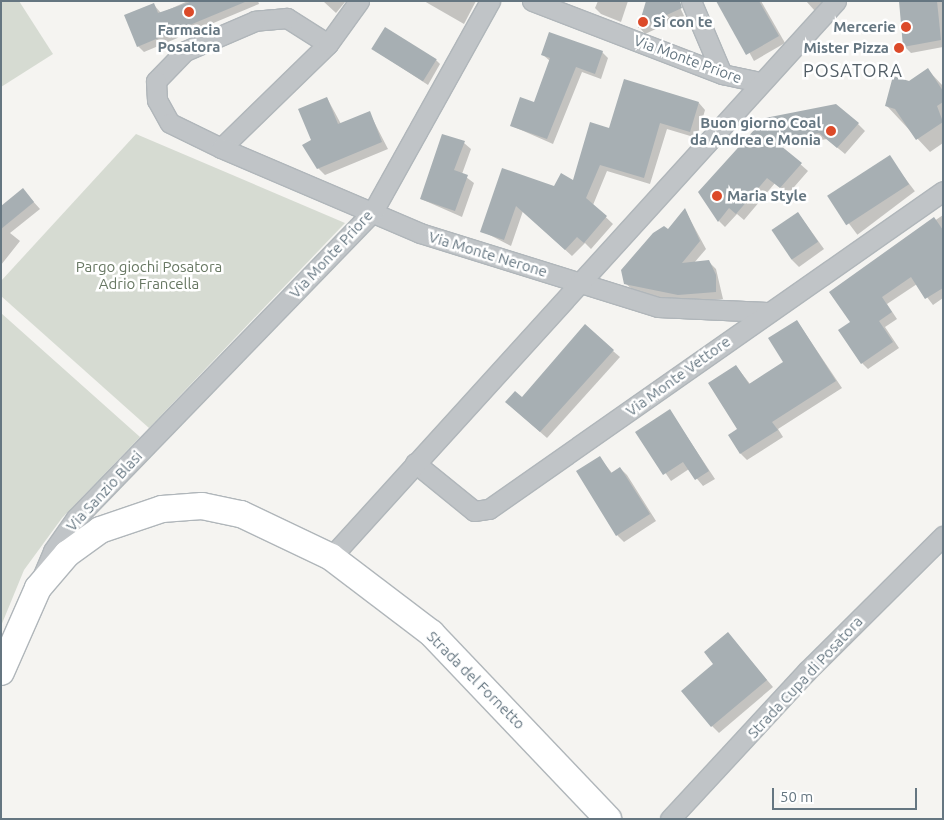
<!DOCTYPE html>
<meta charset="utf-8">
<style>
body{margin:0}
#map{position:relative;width:944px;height:820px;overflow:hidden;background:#f5f4f1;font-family:Ubuntu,sans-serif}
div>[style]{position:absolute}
.green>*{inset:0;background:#d6dbd2}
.shadow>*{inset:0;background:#0003;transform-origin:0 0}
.building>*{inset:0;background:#a7afb3;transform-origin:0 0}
.roads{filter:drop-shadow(1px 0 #b0b6ba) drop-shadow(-1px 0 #b0b6ba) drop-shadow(0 1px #b0b6ba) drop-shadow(0 -1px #b0b6ba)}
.street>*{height:19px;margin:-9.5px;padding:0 9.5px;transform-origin:9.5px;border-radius:9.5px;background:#c0c4c7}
.secondary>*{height:26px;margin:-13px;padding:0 13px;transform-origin:13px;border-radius:13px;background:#fff}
.dots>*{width:14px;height:14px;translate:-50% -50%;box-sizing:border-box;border:2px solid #fff;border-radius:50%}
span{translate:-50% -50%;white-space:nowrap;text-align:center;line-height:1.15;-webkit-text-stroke:5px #fff;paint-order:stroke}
.poi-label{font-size:15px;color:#657681;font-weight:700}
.left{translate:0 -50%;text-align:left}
.right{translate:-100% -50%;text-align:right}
.street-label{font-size:15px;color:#657681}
.park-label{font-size:15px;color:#687863}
.quarter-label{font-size:18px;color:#525e66;letter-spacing:1px}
.frame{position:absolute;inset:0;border:2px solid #657681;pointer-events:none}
.scale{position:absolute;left:772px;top:788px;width:145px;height:22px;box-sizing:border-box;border:2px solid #657681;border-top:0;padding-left:6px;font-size:15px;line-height:18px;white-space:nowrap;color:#657681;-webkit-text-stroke:4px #fff;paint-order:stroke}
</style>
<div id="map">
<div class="green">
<i style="clip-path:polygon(1px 1px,19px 1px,53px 54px,1px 87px)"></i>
<i style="clip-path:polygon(136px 134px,345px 223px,149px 428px,1px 296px,1px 281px)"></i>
<i style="clip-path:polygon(1px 313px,140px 437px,62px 518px,24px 570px,1px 626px)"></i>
</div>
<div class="shadow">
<i style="clip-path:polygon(188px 1px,258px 1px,259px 4px,144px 52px,138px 46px,154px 5px,161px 13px)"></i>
<i style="clip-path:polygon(323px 1px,346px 1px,336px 13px)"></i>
<i style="clip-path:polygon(424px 1px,476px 1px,464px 24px)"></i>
<i style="clip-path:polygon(598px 1px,628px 1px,621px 22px,601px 14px,595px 8px)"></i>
<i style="clip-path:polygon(648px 1px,677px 1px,684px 16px,645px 34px,640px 28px)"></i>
<i style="clip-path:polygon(721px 1px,761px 1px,785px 43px,754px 61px)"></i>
<i style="clip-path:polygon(806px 1px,824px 1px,815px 11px)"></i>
<i style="clip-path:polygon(900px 1px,943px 1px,943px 47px,911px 53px,904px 46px)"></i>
<i style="clip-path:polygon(373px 49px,436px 60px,440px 64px,428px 85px)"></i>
<i style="clip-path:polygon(602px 52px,608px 58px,601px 79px,582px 72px,553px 144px,512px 126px,535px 104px,550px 61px,542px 54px)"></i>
<i style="clip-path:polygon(928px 70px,943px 86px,943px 143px,930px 152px,886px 105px)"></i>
<i style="clip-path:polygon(327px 98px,341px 124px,369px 112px,388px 149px,325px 175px,318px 168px,313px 141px)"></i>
<i style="clip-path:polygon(699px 103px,705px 110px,697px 138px,667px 129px,650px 184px,607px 171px,593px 205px,613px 224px,591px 249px,585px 243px,572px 256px,523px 211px,511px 246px,482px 231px,503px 170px,554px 188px,573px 182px,610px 130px)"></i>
<i style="clip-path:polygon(765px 119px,858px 124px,865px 131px,845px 154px,827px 139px,781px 147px,808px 171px,788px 194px,775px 183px,744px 220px,737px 214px,725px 227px,719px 221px)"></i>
<i style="clip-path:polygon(464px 143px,471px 149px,462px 174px,474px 183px,462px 217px,421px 199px)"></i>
<i style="left:889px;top:157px;width:43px;height:72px;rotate:53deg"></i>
<i style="clip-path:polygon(23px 190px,40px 209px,10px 233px,20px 241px,1px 265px,1px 208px)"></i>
<i style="clip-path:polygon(685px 210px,706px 249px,694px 263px,709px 262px,716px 269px,723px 299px,686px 301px,656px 297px,633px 290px,625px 283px)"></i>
<i style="clip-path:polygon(798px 213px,824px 249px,799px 267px,792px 260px)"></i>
<i style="clip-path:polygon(943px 215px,943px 298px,933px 305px,917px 284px,887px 304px,897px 319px,885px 327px,899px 348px,868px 369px,862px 363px,852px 322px,831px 292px)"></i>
<i style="clip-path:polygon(797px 321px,842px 388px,778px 429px,783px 437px,747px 460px,741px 454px,736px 366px,750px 384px,785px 362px)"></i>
<i style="clip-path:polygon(613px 351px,620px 357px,547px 438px,514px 409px,522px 399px)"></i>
<i style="clip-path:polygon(670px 411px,715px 479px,703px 486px,689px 469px,671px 481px,637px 432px)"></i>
<i style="clip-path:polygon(599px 457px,612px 473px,620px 468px,627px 475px,656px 521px,624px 542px,617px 535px)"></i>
<i style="clip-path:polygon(734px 641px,773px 687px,719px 733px,712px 726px,715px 664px)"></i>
</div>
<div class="building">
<i style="clip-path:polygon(193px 1px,245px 2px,137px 47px,124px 15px,154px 3px,158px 13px)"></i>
<i style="clip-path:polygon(646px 1px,680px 1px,682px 8px,638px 28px)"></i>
<i style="clip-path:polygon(716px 1px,759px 1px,779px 36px,746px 55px)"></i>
<i style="clip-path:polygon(899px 1px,937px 1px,941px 40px,903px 47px)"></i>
<i style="left:385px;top:27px;width:61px;height:26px;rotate:32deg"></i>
<i style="clip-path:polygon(549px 32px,603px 51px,595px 74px,576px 67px,547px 139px,510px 126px,520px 97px,534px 102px,550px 58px,541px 55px)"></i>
<i style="clip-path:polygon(928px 68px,943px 91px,943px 102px,937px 106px,943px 122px,916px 140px,895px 109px,885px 106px,893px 76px,909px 81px)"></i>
<i style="clip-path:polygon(624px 79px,699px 102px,690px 132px,660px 123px,644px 178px,600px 165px,586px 198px,607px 216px,584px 243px,577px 237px,565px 250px,516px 206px,504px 240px,480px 232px,502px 168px,554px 186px,561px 173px,573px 180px,590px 122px,609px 128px)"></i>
<i style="clip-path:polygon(327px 97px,338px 124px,370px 111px,382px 142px,317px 169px,302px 145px,311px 140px,298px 109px)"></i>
<i style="clip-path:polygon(836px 104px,859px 123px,837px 148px,819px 133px,775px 141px,802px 163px,780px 188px,767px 178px,736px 214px,729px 208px,718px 222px,698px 192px,765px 118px)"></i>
<i style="clip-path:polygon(442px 134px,465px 141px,454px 170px,468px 175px,455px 211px,420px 199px)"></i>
<i style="left:890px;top:155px;width:35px;height:75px;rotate:57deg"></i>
<i style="clip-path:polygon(23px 188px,34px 202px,1px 229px,1px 206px)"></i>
<i style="clip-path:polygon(685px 208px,700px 241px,682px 263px,709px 260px,716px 275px,716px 292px,678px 295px,624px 284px,621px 270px,653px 233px,664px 226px,668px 229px)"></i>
<i style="left:798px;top:212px;width:36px;height:32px;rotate:56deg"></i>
<i style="clip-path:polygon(934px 217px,943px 230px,943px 288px,925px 299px,911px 277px,882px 297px,892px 312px,879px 321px,893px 342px,861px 364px,838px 330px,850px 322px,829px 292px)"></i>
<i style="clip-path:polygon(797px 320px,836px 381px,772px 422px,778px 430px,740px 454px,728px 435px,737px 429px,708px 383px,736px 365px,749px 384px,783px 362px,768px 338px)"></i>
<i style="clip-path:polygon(585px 324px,614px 350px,540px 432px,505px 402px,515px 391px,522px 397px)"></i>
<i style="clip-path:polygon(670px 409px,709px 471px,695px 480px,683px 462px,663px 475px,635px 432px)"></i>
<i style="clip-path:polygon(600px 456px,611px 473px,620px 467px,650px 514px,616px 536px,576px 471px)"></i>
<i style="clip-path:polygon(728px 632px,767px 680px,711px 727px,681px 691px,713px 664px,704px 652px)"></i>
</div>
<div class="roads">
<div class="street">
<i style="left:532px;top:1px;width:204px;rotate:21deg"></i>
<i style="left:722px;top:74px;width:39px;rotate:12deg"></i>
<i style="left:691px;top:1px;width:79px;rotate:67deg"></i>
<i style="left:328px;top:44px;width:49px;rotate:-147.6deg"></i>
<i style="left:287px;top:18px;width:32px;rotate:175deg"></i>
<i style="left:255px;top:21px;width:76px;rotate:156.8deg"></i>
<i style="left:185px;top:51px;width:42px;rotate:134deg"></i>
<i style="left:156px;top:81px;width:19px;rotate:87deg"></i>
<i style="left:157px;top:100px;width:26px;rotate:61deg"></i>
<i style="left:170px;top:123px;width:57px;rotate:26.1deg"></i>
<i style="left:221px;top:148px;width:149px;rotate:-44.2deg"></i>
<i style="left:328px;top:44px;width:53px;rotate:-54.2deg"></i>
<i style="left:221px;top:148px;width:216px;rotate:23.1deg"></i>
<i style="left:420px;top:233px;width:249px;rotate:17.3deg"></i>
<i style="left:658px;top:307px;width:109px;rotate:2.6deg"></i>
<i style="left:415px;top:463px;width:76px;rotate:39.1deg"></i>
<i style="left:474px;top:511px;width:15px;rotate:-8deg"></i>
<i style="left:489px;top:509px;width:554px;rotate:-35.01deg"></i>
<i style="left:331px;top:557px;width:751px;rotate:-47.75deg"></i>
<i style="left:43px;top:575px;width:26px;rotate:-67deg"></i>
<i style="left:53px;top:551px;width:40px;rotate:-55.1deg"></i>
<i style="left:76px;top:518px;width:425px;rotate:-45.9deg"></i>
<i style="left:372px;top:213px;width:243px;rotate:-60.9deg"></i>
<i style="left:670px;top:819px;width:202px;rotate:-47.2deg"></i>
<i style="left:807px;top:671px;width:192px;rotate:-44.8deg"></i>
</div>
<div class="secondary">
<i style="left:1px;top:672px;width:92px;rotate:-66.2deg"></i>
<i style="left:38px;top:588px;width:45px;rotate:-49.5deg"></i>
<i style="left:67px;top:554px;width:41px;rotate:-36deg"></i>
<i style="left:100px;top:530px;width:65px;rotate:-18.7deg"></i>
<i style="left:162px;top:509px;width:40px;rotate:-4.3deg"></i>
<i style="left:202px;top:506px;width:40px;rotate:12deg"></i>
<i style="left:241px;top:514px;width:100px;rotate:25.5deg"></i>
<i style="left:331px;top:557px;width:126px;rotate:37.2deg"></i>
<i style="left:431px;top:633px;width:257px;rotate:46.4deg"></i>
</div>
</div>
<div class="dots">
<i style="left:189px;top:12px;background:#dc4a29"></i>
<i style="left:643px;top:22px;background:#dc4a29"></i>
<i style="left:906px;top:27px;background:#dc4a29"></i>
<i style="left:899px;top:48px;background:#dc4a29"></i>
<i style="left:831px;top:131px;background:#dc4a29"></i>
<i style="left:717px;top:196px;background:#dc4a29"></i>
</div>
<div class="poi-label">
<span class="left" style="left:653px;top:22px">Sì con te</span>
<span class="right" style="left:896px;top:27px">Mercerie</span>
<span style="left:189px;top:38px">Farmacia<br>Posatora</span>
<span class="right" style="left:889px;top:48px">Mister Pizza</span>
<span class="right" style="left:821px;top:131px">Buon giorno Coal<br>da Andrea e Monia</span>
<span class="left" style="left:727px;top:196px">Maria Style</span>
</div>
<div class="street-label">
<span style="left:688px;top:59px;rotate:20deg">Via Monte Priore</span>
<span style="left:331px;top:254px;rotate:-47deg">Via Monte Priore</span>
<span style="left:488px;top:254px;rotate:17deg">Via Monte Nerone</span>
<span style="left:678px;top:376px;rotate:-36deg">Via Monte Vettore</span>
<span style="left:104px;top:491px;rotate:-47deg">Via Sanzio Blasi</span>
<span style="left:805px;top:677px;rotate:-47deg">Strada Cupa di Posatora</span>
<span style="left:476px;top:680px;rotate:45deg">Strada del Fornetto</span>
</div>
<div class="park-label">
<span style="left:149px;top:275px">Pargo giochi Posatora<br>Adrio Francella</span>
</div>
<div class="quarter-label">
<span style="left:853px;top:70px">POSATORA</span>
</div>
<div class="frame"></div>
<div class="scale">50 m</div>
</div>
